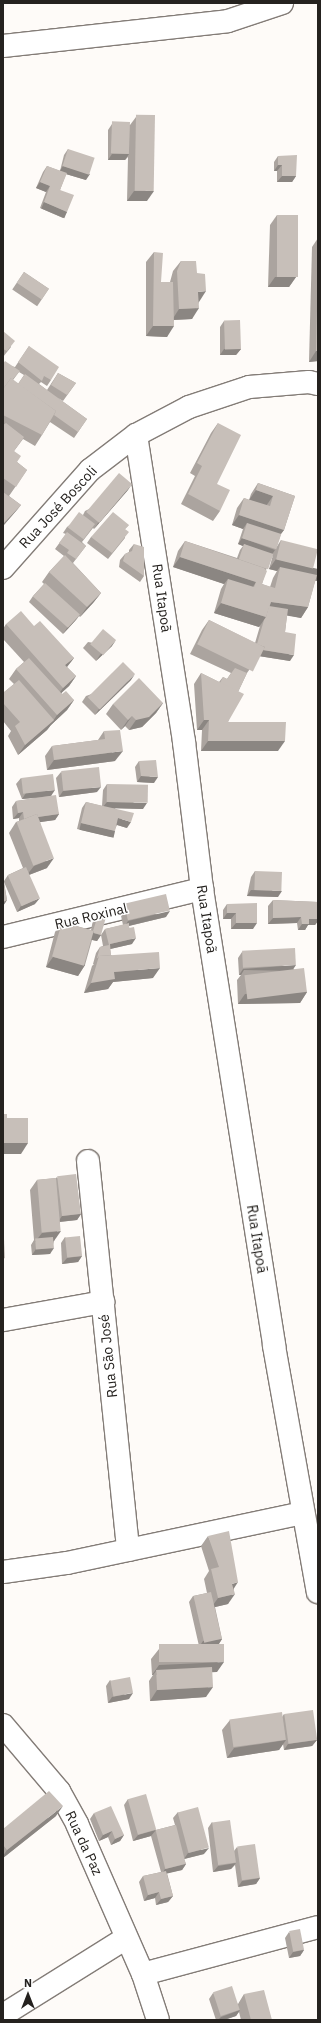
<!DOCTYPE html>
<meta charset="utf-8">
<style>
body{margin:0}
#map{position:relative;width:321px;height:2023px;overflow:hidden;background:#fefbf8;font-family:"IBM Plex Sans",sans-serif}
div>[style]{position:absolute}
.roads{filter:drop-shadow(1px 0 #837c77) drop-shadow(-1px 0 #837c77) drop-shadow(0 1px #837c77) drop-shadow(0 -1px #837c77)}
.minor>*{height:22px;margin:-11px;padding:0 11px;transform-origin:11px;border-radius:11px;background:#fff}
.wall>*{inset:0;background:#aba49f;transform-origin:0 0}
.shaded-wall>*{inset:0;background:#8b8682;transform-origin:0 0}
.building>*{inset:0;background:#c7bfb9;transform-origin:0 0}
span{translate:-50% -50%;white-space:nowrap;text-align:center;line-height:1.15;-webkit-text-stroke:3px #fff;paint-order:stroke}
.street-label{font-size:14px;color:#25221f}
.frame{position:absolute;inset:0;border:4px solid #25221f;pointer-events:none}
.north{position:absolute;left:8px;top:1975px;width:40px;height:40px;-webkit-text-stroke:3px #fff;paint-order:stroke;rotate:0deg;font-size:11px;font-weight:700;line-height:16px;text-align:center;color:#25221f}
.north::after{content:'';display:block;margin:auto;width:14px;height:18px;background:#25221f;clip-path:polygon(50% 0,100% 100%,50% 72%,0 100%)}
</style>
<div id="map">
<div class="roads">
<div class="minor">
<i style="left:3px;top:46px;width:226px;rotate:-6.3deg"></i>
<i style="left:228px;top:21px;width:57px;rotate:-18.4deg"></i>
<i style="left:136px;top:435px;width:311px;rotate:81.1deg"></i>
<i style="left:184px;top:742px;width:148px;rotate:83deg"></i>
<i style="left:202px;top:889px;width:463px;rotate:81deg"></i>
<i style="left:274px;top:1346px;width:250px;rotate:79.9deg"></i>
<i style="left:3px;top:568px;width:131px;rotate:-48.4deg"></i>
<i style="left:90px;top:470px;width:58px;rotate:-37.3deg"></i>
<i style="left:136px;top:435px;width:60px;rotate:-27.8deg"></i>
<i style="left:189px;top:407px;width:63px;rotate:-18.4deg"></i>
<i style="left:249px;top:387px;width:60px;rotate:-4.8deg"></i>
<i style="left:309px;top:382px;width:9px;rotate:13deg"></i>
<i style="left:3px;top:937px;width:205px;rotate:-13.6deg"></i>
<i style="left:88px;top:1161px;width:391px;rotate:84.1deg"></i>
<i style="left:3px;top:1320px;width:102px;rotate:-10.2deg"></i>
<i style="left:3px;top:1572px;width:65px;rotate:-8deg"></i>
<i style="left:67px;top:1563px;width:241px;rotate:-12deg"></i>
<i style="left:3px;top:1725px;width:87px;rotate:49.7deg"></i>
<i style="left:59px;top:1791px;width:38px;rotate:61deg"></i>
<i style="left:77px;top:1824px;width:164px;rotate:66.3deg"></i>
<i style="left:143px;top:1974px;width:48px;rotate:71.9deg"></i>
<i style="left:143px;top:1974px;width:181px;rotate:-15deg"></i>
<i style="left:3px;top:2015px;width:145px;rotate:-32deg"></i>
</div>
</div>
<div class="wall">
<i style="clip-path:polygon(136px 117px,147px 201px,127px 201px,128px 157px,125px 160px,108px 160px,108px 130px,112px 124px,130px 125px)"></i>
<i style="clip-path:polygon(68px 149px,86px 180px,66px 174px,60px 190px,67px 212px,63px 218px,40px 208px,46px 192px,36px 188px,43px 172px,47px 166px,60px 171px,64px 155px)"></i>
<i style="clip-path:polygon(278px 156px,296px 176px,292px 182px,277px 182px,277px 171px,274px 171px,274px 162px)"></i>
<i style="clip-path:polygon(277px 215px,296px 277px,289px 287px,268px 287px,270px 225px)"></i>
<i style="clip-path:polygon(318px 238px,318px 361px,309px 362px,312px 247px)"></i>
<i style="clip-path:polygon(154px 252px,161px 282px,170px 282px,173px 271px,181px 261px,199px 302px,192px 319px,174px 320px,167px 337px,146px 336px,146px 262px)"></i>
<i style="left:24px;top:272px;width:30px;height:21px;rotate:34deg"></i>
<i style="clip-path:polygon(224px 321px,241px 349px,236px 355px,220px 355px,220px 327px)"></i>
<i style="clip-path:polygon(3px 331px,11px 347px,3px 357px)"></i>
<i style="clip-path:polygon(evenodd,29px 346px,51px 380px,47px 386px,41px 382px,39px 384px,47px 390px,58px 373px,76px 383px,63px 401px,58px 398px,87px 419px,74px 438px,50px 422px,42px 435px,35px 446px,23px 439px,14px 451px,17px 462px,27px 470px,9px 496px,21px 505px,16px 511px,3px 526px,3px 364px,15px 367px,29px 346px,19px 372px,24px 375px,18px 384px,13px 380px,19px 372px)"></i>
<i style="clip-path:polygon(218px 423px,217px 484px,220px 511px,213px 521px,181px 504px,195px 476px,190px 473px,211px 433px)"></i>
<i style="clip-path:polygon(evenodd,258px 483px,295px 496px,284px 530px,281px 534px,276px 548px,281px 540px,318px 581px,315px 581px,308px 607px,301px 618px,287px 615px,285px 632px,290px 661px,259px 656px,247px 673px,238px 692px,228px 722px,278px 751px,201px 751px,202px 730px,197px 730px,194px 684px,201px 673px,219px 682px,223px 677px,227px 679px,231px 673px,190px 654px,202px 630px,209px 620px,255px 643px,260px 626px,259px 627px,214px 613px,221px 589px,224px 584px,173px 567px,178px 551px,185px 541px,237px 558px,240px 550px,243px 546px,238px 544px,243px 529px,232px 525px,237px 508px,244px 498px,249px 500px,251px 494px,258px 483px,273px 555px,269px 569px,277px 571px,273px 578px,270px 587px,262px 584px,266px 570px,273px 555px)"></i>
<i style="clip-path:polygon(128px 490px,94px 529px,93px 528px,82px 542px,86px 546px,73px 563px,101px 593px,93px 603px,80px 617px,79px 616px,75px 621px,63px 634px,29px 602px,33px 596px,44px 584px,42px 582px,49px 572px,64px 556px,55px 549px,66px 534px,63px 533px,67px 527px,83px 515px,85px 511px)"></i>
<i style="clip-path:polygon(129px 525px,125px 529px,125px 538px,108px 559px,87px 543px,91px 537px)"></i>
<i style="clip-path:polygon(134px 544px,144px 576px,140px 582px,119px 567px,120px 560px,125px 554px,129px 552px,129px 550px)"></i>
<i style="clip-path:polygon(6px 624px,34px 626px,74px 658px,67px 667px,76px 676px,69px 686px,61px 693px,62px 694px,74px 700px,67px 710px,51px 725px,47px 730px,18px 755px,8px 736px,11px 731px,3px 721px,3px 693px,14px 684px,9px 679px,16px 669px,24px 662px,3px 639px,3px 629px)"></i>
<i style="clip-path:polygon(88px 642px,112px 646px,96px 661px,83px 648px)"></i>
<i style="clip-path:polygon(131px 680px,95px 715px,82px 702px,86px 696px)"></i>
<i style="clip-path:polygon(163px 703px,156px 713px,142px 727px,129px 730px,125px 726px,121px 730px,106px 714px,113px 704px)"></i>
<i style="clip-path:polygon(104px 731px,115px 761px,47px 770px,45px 756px,52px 746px,98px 740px)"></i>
<i style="clip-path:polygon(139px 761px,154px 783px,137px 782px,135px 767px)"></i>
<i style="clip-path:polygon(61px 772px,97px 792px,59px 797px,56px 778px)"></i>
<i style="clip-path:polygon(21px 778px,51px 795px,59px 814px,55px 820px,40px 822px,47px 868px,29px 875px,35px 904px,17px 912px,4px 882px,7px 900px,3px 906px,3px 878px,4px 881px,8px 875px,23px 868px,9px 833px,16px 822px,19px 821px,19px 818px,13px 819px,12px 807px,16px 801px,37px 798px,22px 799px,16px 784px)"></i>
<i style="clip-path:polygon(107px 784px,143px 809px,115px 808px,127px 828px,117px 825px,111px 837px,77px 829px,82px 808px,86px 802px,102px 806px,103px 790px)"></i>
<i style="clip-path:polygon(255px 871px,278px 897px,247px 896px,251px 877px)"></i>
<i style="clip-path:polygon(273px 900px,318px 902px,318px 921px,315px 925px,308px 925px,305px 930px,298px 930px,297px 923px,268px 924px,268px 906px)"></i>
<i style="clip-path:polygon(227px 904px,253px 929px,231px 929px,231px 919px,223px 919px,223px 910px)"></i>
<i style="clip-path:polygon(124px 905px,166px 917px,129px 926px,132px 944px,110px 949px,111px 955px,153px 978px,113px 982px,108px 989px,84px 993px,92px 966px,94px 964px,93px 964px,96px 953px,100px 947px,103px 946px,101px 935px,97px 941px,92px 940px,85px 965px,78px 976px,46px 967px,55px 932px,62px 922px,91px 930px,93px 920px,98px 915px,101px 935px,105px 929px,123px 925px,120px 911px)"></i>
<i style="clip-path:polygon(242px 952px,294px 969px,307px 992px,300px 1003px,238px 1004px,237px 980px,241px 975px,239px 975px,238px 958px)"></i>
<i style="clip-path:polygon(57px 1177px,81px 1214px,77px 1220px,60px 1222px,50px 1254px,32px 1255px,31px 1245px,34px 1240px,30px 1190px,37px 1180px,56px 1178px)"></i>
<i style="clip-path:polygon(65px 1237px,82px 1256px,78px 1262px,62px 1264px,61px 1243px)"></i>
<i style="clip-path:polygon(208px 1536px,234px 1589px,228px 1604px,215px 1607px,222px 1639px,219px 1644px,217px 1672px,212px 1672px,206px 1697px,150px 1701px,149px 1681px,153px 1675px,152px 1675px,151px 1659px,159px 1649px,199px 1646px,189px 1602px,193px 1596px,207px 1593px,204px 1579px,209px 1571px,201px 1546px)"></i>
<i style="clip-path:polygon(110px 1680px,129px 1699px,108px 1703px,106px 1686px)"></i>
<i style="clip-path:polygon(284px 1714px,317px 1740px,312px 1746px,284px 1750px,283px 1744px,279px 1750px,227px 1758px,222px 1730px,230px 1720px,282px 1717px)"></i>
<i style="clip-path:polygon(128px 1799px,156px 1830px,175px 1825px,173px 1818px,178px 1812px,204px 1854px,184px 1859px,186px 1864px,182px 1870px,167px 1873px,173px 1896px,168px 1902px,156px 1905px,155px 1898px,144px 1901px,139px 1882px,143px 1876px,161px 1872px,151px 1836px,133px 1841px,124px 1805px)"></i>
<i style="clip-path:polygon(94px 1813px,124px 1835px,120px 1841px,111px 1845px,108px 1837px,99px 1841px,90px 1819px)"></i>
<i style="clip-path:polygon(56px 1816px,3px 1858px,3px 1829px)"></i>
<i style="clip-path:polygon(212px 1822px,234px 1851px,237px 1847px,260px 1878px,256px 1884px,238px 1887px,235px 1865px,231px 1869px,213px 1872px,208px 1828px)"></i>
<i style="clip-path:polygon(289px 1932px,304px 1950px,300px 1956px,289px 1958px,285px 1938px)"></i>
<i style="clip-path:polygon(213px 1993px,238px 2004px,244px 1994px,272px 2020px,241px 2020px,239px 2012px,236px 2016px,224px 2020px,216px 2020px,209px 1999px)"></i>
</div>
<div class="shaded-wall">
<i style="clip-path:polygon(112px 154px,129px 154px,125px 160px,108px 160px)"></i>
<i style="clip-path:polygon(278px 165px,282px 165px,277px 171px,274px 171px)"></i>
<i style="clip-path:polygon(63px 166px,90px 174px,86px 180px,59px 172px)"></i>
<i style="clip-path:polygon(282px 176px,296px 176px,292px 182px,277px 182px)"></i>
<i style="clip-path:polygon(40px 182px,50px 186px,46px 192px,36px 188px)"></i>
<i style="clip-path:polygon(134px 191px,154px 191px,147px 201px,127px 201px)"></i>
<i style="left:44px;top:202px;width:25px;height:7px;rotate:23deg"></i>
<i style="clip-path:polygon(275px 277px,296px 277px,289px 287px,268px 287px)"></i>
<i style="clip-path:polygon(206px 291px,199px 302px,191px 302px,198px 292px)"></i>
<i style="clip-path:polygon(199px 308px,192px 319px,172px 320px,179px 309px)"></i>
<i style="clip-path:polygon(153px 326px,174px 326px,167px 337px,146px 336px)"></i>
<i style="clip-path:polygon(224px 349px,241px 349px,236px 355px,220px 355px)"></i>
<i style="clip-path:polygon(316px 351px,318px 351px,318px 361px,309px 362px)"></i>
<i style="clip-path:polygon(132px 484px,128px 490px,94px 529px,98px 523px)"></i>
<i style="clip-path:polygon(256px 490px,273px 496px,266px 506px,249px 500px)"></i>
<i style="clip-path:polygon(21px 505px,16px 511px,3px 526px,3px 524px)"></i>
<i style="clip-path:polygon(239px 515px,284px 530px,276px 540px,247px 523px,243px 529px,232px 525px)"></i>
<i style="clip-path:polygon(242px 538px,275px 550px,271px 556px,244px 544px,243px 546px,238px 544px)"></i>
<i style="clip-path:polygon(180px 557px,256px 582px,249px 593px,228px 579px,224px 584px,173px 567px)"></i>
<i style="clip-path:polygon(276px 559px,318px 569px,318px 581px,279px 572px,280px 567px,277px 571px,269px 569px)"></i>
<i style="clip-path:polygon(101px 593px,93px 603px,80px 617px,87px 607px)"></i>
<i style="clip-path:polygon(271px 602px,308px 607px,301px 618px,266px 612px)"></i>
<i style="clip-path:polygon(221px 603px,266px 617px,259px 627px,214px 613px)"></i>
<i style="clip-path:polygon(80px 615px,75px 621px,63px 634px,67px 628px)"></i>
<i style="clip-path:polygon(116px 640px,112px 646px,96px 661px,100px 655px)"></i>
<i style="clip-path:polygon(256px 649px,294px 655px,290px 661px,252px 655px)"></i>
<i style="clip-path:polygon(74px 658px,66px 668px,65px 665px)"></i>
<i style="clip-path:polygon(135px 674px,131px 680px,95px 715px,99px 709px)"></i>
<i style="clip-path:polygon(76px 676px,69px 686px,56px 698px,63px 688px)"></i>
<i style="clip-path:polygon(74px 700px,67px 710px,51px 725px,47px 730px,18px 755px,25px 745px,53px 721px,57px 715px)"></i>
<i style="clip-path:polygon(163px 703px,156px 713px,142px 727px,129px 730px,136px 720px)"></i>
<i style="clip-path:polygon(132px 716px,125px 726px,121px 730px,128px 720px)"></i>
<i style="clip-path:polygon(204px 720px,209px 720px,202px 730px,197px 730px)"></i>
<i style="clip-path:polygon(208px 741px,285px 741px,278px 751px,201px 751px)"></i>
<i style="clip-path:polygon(123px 751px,115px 761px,47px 770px,54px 760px)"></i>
<i style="clip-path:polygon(141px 776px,158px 777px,154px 783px,137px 782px)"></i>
<i style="clip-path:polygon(101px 787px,97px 792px,59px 797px,63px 791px)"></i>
<i style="clip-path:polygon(55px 790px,51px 796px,22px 799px,26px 793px)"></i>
<i style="clip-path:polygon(107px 802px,147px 803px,143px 809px,102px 808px)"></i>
<i style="clip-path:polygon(23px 812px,19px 818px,13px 819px,18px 813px)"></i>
<i style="clip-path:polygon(59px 814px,55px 820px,20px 825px,24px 819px)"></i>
<i style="clip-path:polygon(118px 818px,131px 822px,127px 828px,114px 824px)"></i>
<i style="left:81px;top:823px;width:35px;height:7px;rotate:13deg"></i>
<i style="clip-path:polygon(54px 858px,47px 868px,26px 876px,34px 866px)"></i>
<i style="clip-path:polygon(251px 890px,282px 891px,278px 897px,247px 896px)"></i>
<i style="clip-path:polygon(40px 898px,35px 904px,17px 912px,21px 906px)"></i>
<i style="clip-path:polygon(7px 900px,3px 906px,3px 902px)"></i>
<i style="clip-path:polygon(170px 911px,166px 917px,124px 927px,128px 921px)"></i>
<i style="clip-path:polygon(227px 913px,236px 913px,231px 919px,223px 919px)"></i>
<i style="clip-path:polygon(301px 917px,297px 923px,268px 924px,273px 918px)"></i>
<i style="clip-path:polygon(309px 919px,318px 919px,318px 921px,315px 925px,308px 925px,305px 930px,298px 930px,302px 924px)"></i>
<i style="clip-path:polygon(236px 923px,257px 923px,253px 929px,231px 929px)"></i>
<i style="clip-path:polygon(93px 933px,101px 935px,97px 941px,88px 939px)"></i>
<i style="clip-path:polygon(136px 938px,132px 944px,106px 950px,110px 944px)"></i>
<i style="clip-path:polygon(53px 957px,85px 965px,78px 976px,46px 967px)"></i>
<i style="clip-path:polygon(296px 965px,292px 971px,244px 970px,241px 975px,239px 975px,243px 969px)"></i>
<i style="clip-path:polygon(160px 968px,153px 978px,113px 982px,108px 989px,84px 993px,91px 983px,114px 972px)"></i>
<i style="clip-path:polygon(307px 992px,300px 1003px,238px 1004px,245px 994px)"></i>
<i style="clip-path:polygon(3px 1143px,28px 1143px,21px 1154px,3px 1154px)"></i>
<i style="clip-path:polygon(81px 1214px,77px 1220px,58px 1222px,62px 1216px)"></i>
<i style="clip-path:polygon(61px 1231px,54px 1241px,35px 1242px,42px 1233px)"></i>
<i style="clip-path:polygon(54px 1248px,50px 1254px,32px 1255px,36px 1249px)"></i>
<i style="clip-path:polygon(82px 1256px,78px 1262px,62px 1264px,67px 1258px)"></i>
<i style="clip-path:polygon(238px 1582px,231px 1593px,232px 1584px)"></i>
<i style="clip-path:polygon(235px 1594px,228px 1604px,211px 1608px,218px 1598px)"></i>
<i style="clip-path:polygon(222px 1639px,218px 1645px,199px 1647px,203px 1641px)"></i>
<i style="clip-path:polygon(224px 1662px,217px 1672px,156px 1675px,156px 1671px,153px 1675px,152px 1675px,159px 1665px)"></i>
<i style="clip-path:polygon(213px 1687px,206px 1697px,150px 1701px,157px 1690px)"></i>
<i style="clip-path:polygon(133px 1693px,129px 1699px,108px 1703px,112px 1697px)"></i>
<i style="clip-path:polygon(286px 1740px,279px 1750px,227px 1758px,234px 1748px)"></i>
<i style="clip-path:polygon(317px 1740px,312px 1746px,284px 1750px,288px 1744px)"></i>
<i style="clip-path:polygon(63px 1806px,56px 1816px,3px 1858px,3px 1856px,7px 1850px)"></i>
<i style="clip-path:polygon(156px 1830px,151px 1836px,133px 1841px,138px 1835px)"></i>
<i style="clip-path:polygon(112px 1831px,108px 1837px,99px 1841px,103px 1835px)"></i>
<i style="clip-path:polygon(124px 1835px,120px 1841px,111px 1845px,115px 1839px)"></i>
<i style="clip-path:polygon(209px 1848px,204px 1854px,184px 1859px,188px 1853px)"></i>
<i style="clip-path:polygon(236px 1863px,231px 1869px,213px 1872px,218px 1866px)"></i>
<i style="clip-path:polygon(186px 1864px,182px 1870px,161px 1875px,165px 1869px)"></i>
<i style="clip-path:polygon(260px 1878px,256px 1884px,238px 1887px,242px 1881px)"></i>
<i style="clip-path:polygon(159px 1892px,155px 1898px,144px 1901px,148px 1895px)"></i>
<i style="clip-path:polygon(173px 1896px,168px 1902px,156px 1905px,161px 1899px)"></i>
<i style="clip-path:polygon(304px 1950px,300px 1956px,289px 1958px,293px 1952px)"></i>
<i style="clip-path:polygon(240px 2010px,236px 2016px,224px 2020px,218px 2020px,221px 2017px)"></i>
</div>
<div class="building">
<i style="left:155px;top:115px;width:76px;height:19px;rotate:91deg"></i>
<i style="left:130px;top:122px;width:32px;height:18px;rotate:92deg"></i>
<i style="left:68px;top:149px;width:28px;height:18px;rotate:18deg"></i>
<i style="clip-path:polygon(297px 155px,296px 176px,282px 176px,282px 165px,278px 165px,278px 156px)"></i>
<i style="clip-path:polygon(47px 166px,67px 173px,60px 190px,74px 195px,67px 212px,44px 202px,50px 186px,40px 182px)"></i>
<i style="left:277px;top:215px;width:21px;height:62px"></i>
<i style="clip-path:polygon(154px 252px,163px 253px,161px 282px,173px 282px,174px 326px,153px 326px)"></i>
<i style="clip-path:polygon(181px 261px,196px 261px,197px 273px,205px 274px,206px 291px,198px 292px,199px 308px,179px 309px,177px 271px)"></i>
<i style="clip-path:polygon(318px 269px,318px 351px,316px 351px)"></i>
<i style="left:24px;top:272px;width:30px;height:13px;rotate:34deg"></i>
<i style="left:240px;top:320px;width:29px;height:16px;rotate:88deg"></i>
<i style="clip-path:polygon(3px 331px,15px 341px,7px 351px,3px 349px)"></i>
<i style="clip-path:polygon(29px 346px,59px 367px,51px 380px,44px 376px,42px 381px,18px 362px)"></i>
<i style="clip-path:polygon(5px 361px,20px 371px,12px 380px,11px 378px,3px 389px,3px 364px)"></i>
<i style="clip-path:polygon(58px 373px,76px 383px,67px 395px,51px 385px)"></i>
<i style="clip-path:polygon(25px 374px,87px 419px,78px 432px,54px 415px,56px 411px,18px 384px)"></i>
<i style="clip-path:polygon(11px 378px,56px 411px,42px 435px,3px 415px,3px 389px)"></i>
<i style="clip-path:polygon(6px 423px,24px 437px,14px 451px,21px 456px,17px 462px,27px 470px,16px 487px,3px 478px,3px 425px)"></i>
<i style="clip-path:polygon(218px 423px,241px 435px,217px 484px,230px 490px,220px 511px,188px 494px,202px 466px,197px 463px)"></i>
<i style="left:119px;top:473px;width:17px;height:51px;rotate:40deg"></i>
<i style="clip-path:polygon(258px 483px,295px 496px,284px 530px,239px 515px,244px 498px,270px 506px,273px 496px,256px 490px)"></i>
<i style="clip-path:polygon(3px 492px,21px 505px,3px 524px)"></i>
<i style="left:79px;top:512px;width:20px;height:19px;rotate:37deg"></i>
<i style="clip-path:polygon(113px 512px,129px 525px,125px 529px,129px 532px,112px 553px,91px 537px)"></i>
<i style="left:247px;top:523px;width:36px;height:16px;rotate:18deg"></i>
<i style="clip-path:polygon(67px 532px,86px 546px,76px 559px,67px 553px,69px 550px,59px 543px)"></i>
<i style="left:281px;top:540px;width:38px;height:20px;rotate:14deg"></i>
<i style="clip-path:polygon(185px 541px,264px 568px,267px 571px,262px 584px,275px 588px,280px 567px,317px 575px,308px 607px,271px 602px,266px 617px,221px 603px,228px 579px,254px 587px,256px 582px,180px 557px)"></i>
<i style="clip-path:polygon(134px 544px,144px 547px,144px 576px,123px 561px,125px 554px,132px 551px)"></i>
<i style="left:244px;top:544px;width:31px;height:16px;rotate:19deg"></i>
<i style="clip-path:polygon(65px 555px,101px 593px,87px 607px,49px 572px)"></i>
<i style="left:45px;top:583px;width:47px;height:18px;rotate:42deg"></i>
<i style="clip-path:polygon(269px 606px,288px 609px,285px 632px,296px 634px,294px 655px,263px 650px,265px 647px,257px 644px,264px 620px,266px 617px)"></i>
<i style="clip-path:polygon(21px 611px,34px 626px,40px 621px,74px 658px,65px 665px,76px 676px,63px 688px,6px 624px)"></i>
<i style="left:209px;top:620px;width:62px;height:27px;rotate:26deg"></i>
<i style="left:103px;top:629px;width:17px;height:20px;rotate:40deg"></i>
<i style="clip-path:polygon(29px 658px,62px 694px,66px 691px,74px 700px,57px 715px,16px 669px)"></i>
<i style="left:123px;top:662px;width:17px;height:50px;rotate:45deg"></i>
<i style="clip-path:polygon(235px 668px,247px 673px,238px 692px,220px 683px,223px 677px,227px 679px)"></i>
<i style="clip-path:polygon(201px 673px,244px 694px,228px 722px,286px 722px,285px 741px,208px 741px,209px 720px,204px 720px)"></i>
<i style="clip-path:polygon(139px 678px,163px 703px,149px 717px,136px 720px,132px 716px,128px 720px,113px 704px)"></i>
<i style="clip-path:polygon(19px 680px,54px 720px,25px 745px,15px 726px,20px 722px,3px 703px,3px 693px)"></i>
<i style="clip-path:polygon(120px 730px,123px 751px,54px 760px,52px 746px,105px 739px,104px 731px)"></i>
<i style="clip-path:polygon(156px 760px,158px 777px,141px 776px,139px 761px)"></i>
<i style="left:99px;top:767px;width:20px;height:38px;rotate:84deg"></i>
<i style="left:53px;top:774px;width:16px;height:32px;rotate:83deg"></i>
<i style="left:107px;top:784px;width:41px;height:18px;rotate:1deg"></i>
<i style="clip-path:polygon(56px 795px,59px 814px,38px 817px,37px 814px,24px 819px,23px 812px,18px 813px,16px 801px)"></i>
<i style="clip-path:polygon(86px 802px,134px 813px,131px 822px,118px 818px,115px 831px,81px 823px)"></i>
<i style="left:37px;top:814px;width:47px;height:22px;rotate:69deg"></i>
<i style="left:26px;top:867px;width:34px;height:20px;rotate:66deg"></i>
<i style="left:255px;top:871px;width:27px;height:19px;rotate:2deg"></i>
<i style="clip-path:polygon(3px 878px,7px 900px,3px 902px)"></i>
<i style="left:166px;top:894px;width:17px;height:43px;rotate:77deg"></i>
<i style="clip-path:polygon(273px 900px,318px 902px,318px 919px,309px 919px,309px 924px,302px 924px,301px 917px,273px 918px)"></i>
<i style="clip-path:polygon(257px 903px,257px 923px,236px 923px,236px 913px,227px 913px,227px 904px)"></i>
<i style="clip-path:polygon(98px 915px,106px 917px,101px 935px,94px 933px,94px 931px,93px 931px)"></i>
<i style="left:62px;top:922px;width:33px;height:36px;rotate:16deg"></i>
<i style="clip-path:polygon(129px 923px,129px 928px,134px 927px,136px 938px,110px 944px,111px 955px,99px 956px,98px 958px,97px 958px,100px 947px,109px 945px,105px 929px)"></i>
<i style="left:295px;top:948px;width:17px;height:53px;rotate:87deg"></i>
<i style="clip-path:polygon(159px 952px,160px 968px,114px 972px,115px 979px,91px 983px,99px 956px)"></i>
<i style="left:304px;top:968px;width:24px;height:60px;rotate:83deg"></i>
<i style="clip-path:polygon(3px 1114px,7px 1114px,7px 1118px,28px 1118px,28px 1143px,3px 1143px)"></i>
<i style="left:76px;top:1174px;width:40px;height:19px;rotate:83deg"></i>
<i style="left:56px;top:1178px;width:53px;height:19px;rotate:85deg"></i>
<i style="clip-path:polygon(3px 1220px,5px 1258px,3px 1259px)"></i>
<i style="left:80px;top:1236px;width:20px;height:15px;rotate:84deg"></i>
<i style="left:53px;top:1237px;width:11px;height:18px;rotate:85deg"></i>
<i style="clip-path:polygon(229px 1531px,238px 1582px,232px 1584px,235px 1594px,218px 1598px,211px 1569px,219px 1567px,208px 1536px)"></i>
<i style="left:211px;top:1592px;width:48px;height:18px;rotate:77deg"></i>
<i style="left:224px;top:1644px;width:18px;height:65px;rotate:90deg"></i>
<i style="left:212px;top:1667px;width:20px;height:56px;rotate:87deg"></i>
<i style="left:130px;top:1677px;width:16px;height:20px;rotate:79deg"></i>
<i style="left:313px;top:1710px;width:30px;height:29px;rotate:82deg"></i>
<i style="left:282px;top:1712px;width:28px;height:53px;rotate:82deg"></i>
<i style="clip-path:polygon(49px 1791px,63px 1806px,7px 1850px,3px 1845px,3px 1829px)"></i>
<i style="left:146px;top:1794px;width:37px;height:19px;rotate:74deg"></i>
<i style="clip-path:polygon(111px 1806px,124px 1835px,115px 1839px,112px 1831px,103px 1835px,94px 1813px)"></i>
<i style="left:198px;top:1807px;width:42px;height:21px;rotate:75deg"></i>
<i style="left:230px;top:1820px;width:43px;height:18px;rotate:82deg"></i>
<i style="left:176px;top:1825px;width:40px;height:21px;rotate:76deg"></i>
<i style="left:255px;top:1844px;width:34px;height:18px;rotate:82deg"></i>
<i style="clip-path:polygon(166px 1871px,173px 1896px,161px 1899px,159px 1892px,148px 1895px,143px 1876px)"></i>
<i style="left:300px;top:1929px;width:21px;height:11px;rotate:79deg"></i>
<i style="left:232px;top:1986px;width:25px;height:20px;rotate:72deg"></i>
<i style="clip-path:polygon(264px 1990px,272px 2020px,251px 2020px,244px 1994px)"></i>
</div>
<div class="street-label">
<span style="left:58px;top:507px;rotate:-47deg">Rua José Boscoli</span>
<span style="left:162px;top:598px;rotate:82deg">Rua Itapoã</span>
<span style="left:91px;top:916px;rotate:-13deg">Rua Roxinal</span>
<span style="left:207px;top:919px;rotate:81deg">Rua Itapoã</span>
<span style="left:257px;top:1239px;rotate:81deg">Rua Itapoã</span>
<span style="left:108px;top:1356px;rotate:-96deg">Rua São José</span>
<span style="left:84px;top:1843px;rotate:65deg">Rua da Paz</span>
</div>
<div class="frame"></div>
<div class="north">N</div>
</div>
